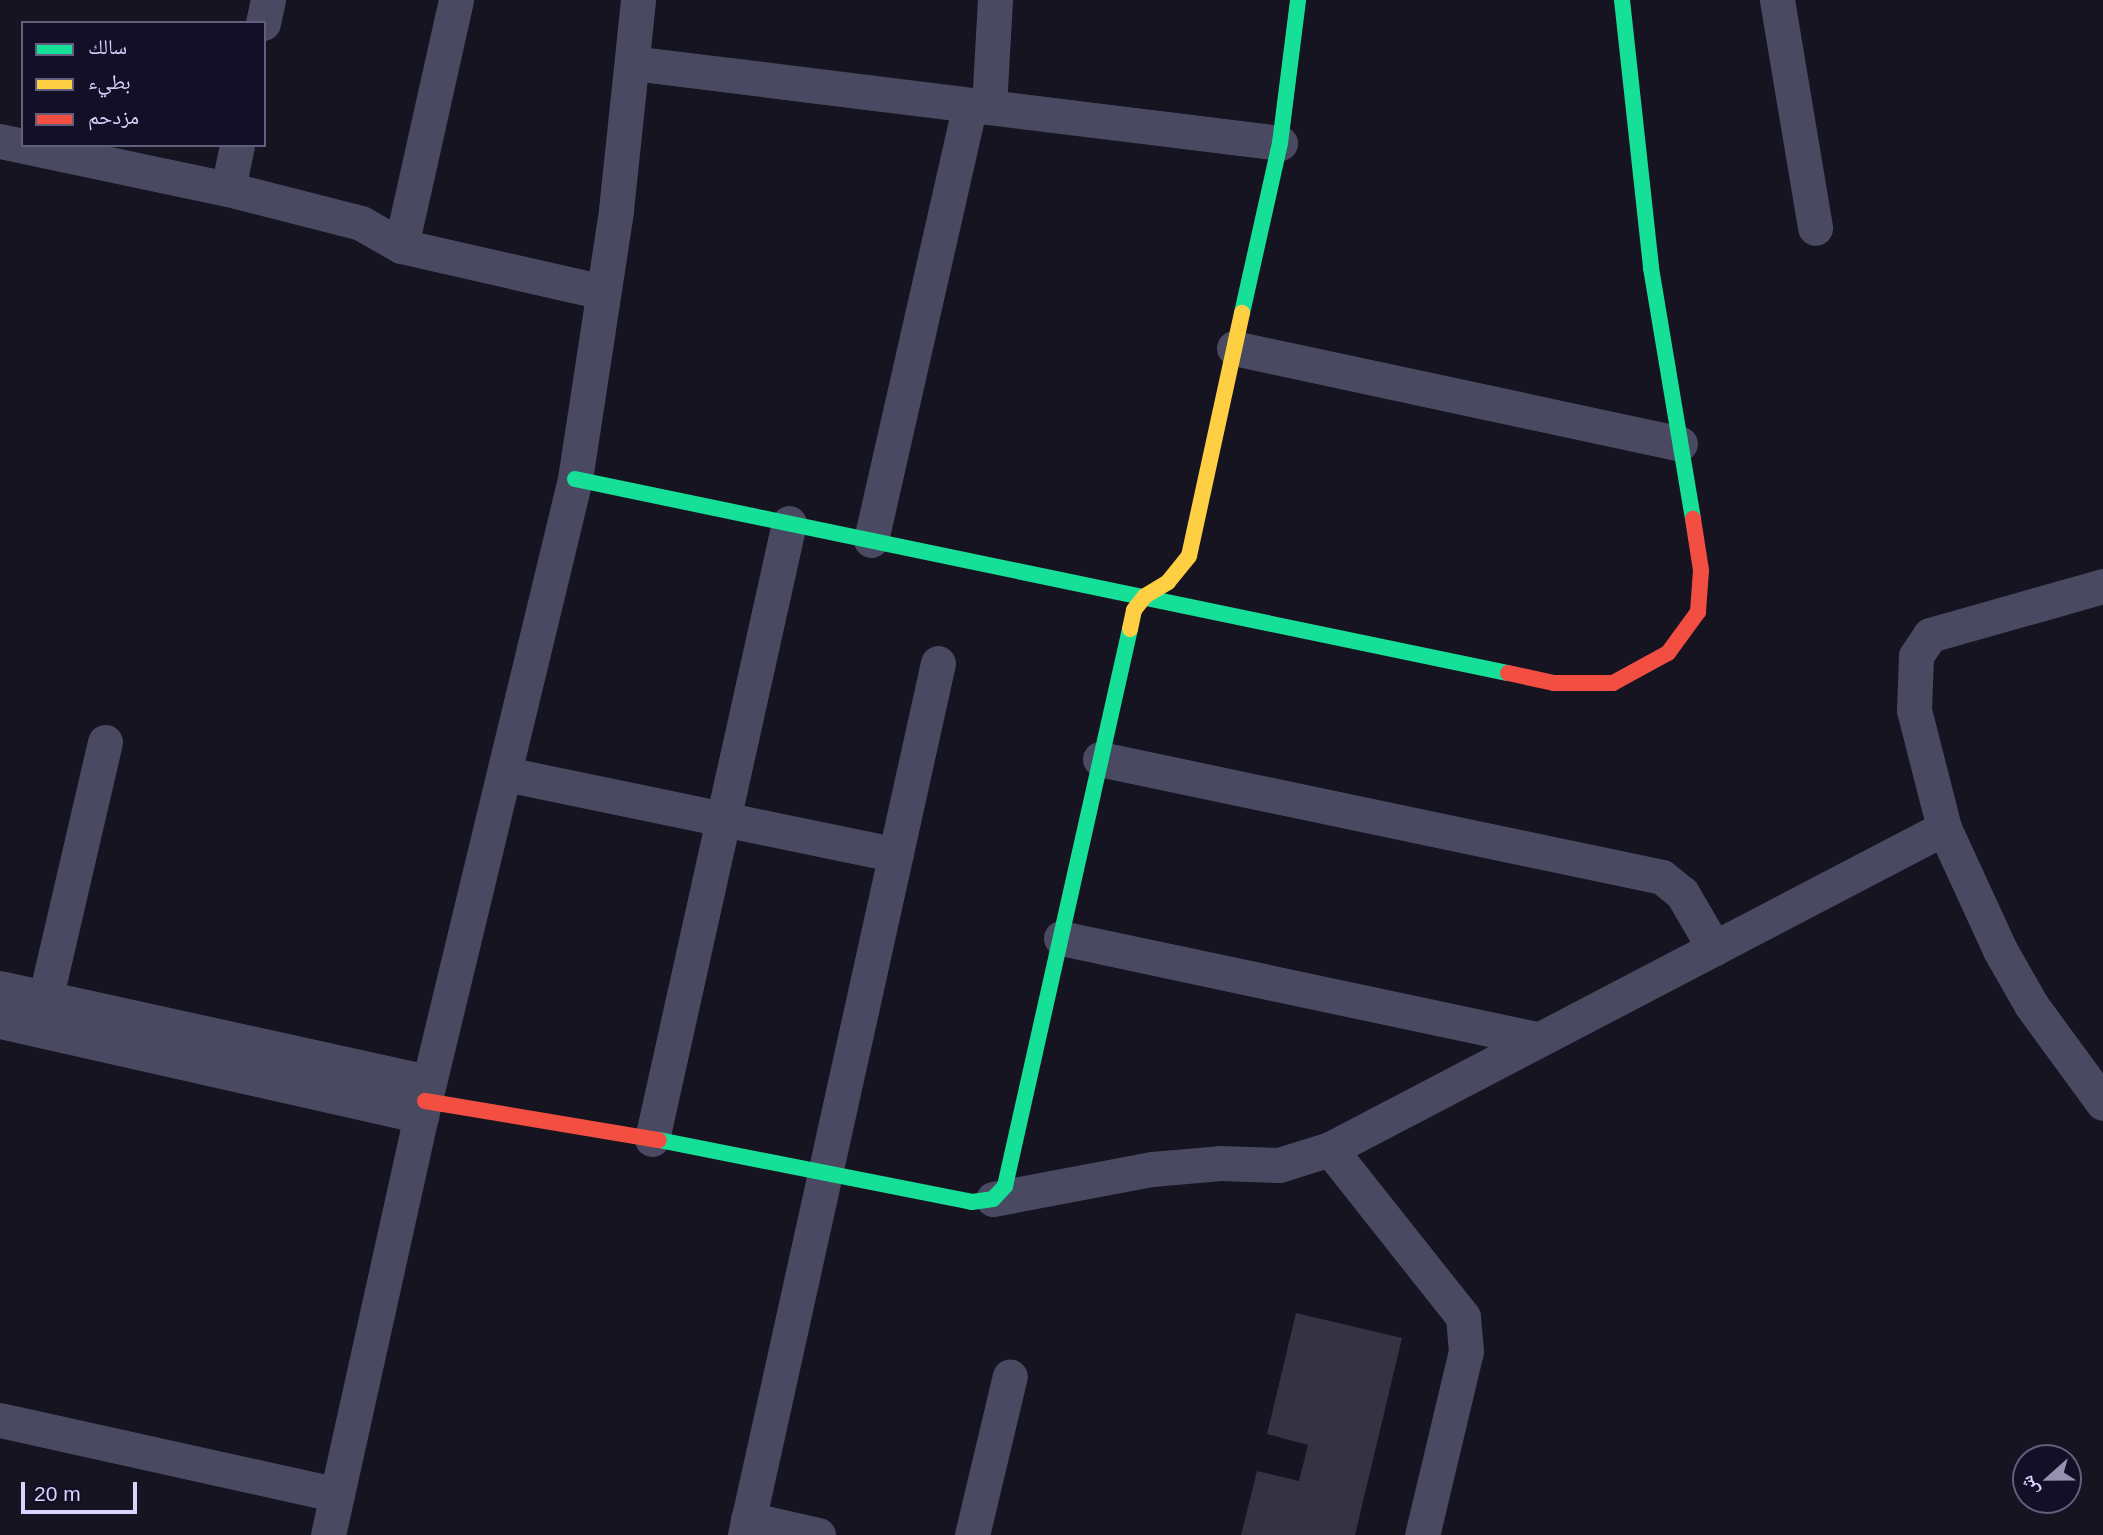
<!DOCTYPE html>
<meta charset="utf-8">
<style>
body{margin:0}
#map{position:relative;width:2103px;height:1535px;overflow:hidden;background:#161421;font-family:Helvetica,"Noto Naskh Arabic",sans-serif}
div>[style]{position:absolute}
.building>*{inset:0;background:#343243}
.street>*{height:35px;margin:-17.5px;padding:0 17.5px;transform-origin:17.5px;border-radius:17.5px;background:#4a4962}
.fast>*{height:16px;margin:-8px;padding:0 8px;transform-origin:8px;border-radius:8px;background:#16e098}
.slow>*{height:16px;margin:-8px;padding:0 8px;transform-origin:8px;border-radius:8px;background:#ffcf43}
.jam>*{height:16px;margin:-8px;padding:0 8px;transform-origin:8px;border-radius:8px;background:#f24e42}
span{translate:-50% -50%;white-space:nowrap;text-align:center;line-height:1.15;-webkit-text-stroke:5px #130f26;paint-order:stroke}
.legend{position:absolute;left:21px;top:21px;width:245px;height:126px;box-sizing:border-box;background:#130f26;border:2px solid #625e7d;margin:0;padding:9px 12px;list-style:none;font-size:21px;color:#d9d4ff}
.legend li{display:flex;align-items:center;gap:14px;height:35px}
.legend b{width:35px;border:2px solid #625e7d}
.north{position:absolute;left:2012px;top:1444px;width:70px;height:70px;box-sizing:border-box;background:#130f26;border:2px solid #625e7d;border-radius:50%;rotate:249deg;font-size:19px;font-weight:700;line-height:28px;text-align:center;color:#d9d4ff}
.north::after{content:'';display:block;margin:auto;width:24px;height:32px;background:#9591b1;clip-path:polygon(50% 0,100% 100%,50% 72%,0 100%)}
.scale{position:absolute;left:21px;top:1482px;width:116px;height:32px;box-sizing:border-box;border:4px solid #d9d4ff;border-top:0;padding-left:9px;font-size:21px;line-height:24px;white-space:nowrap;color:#d9d4ff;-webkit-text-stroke:5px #130f26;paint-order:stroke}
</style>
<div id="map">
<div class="building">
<i style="clip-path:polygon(1296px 1313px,1402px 1338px,1355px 1535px,1241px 1535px,1257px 1471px,1299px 1481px,1308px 1445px,1267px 1434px)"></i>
</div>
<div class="street">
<i style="left:1777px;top:0;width:231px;rotate:80.5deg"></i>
<i style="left:263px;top:23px;width:24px;rotate:-78deg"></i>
<i style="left:632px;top:63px;width:653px;rotate:7.04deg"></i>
<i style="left:989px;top:107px;width:107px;rotate:-86.8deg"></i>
<i style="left:0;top:141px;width:233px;rotate:11.9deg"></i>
<i style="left:228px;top:189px;width:137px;rotate:14.3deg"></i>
<i style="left:361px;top:223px;width:46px;rotate:29.9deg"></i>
<i style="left:401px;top:246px;width:207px;rotate:12.8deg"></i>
<i style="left:228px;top:189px;width:45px;rotate:-78.4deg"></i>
<i style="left:401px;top:246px;width:252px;rotate:-77.4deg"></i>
<i style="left:1234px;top:348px;width:456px;rotate:12.1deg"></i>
<i style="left:871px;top:540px;width:446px;rotate:-77.2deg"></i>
<i style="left:2103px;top:586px;width:180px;rotate:164.2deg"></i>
<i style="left:1930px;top:635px;width:25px;rotate:124deg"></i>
<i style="left:1916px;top:656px;width:54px;rotate:92.1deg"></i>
<i style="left:1914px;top:710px;width:122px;rotate:75.7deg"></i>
<i style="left:1944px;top:828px;width:134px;rotate:65.3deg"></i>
<i style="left:2000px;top:950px;width:64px;rotate:60.3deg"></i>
<i style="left:2032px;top:1006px;width:120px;rotate:53.8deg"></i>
<i style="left:1100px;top:759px;width:574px;rotate:11.86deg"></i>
<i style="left:1662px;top:877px;width:26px;rotate:39deg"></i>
<i style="left:1682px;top:893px;width:64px;rotate:59.8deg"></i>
<i style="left:506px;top:774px;width:398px;rotate:11.7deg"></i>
<i style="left:1061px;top:938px;width:488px;rotate:12deg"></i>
<i style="left:0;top:988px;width:439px;rotate:12.4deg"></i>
<i style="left:45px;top:1000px;width:265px;rotate:-76.9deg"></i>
<i style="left:0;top:1021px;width:432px;rotate:12.7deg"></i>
<i style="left:652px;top:1139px;width:631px;rotate:-77.46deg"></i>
<i style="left:1330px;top:1149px;width:214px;rotate:51.6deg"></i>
<i style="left:1463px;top:1317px;width:34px;rotate:85deg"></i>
<i style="left:1466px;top:1351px;width:189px;rotate:103.4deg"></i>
<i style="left:993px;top:1199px;width:162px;rotate:-10.7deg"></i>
<i style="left:1152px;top:1169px;width:68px;rotate:-5deg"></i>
<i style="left:1220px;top:1163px;width:59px;rotate:1.9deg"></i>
<i style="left:1279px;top:1165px;width:53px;rotate:-17.4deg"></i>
<i style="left:1330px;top:1149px;width:693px;rotate:-27.6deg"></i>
<i style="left:0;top:1420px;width:345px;rotate:12.5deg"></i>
<i style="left:748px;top:1519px;width:72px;rotate:12.9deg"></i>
<i style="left:328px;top:1535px;width:429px;rotate:-77.5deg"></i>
<i style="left:421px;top:1116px;width:655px;rotate:-76.41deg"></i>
<i style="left:575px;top:479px;width:272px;rotate:-81.3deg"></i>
<i style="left:616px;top:210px;width:211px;rotate:-84deg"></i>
<i style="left:745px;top:1535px;width:893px;rotate:-77.52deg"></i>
<i style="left:972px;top:1535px;width:163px;rotate:-76.6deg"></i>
</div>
<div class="fast">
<i style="left:1622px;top:0;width:270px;rotate:83.8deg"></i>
<i style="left:1651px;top:268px;width:254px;rotate:80.5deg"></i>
<i style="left:1242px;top:313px;width:174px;rotate:-77.4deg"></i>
<i style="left:1280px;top:143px;width:144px;rotate:-82.8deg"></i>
<i style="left:575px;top:479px;width:953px;rotate:11.75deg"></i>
<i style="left:659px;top:1140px;width:319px;rotate:11.2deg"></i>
<i style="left:972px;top:1202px;width:21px;rotate:-8deg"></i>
<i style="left:993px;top:1199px;width:18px;rotate:-47deg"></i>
<i style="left:1005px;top:1186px;width:571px;rotate:-77.35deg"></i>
</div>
<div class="slow">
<i style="left:1130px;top:629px;width:19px;rotate:-78deg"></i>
<i style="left:1134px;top:610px;width:18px;rotate:-52deg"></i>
<i style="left:1145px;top:596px;width:27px;rotate:-31deg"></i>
<i style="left:1168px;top:582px;width:33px;rotate:-51deg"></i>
<i style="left:1189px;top:556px;width:249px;rotate:-77.7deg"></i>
</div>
<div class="jam">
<i style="left:1508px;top:673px;width:47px;rotate:12.3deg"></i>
<i style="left:1554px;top:683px;width:59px"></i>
<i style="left:1613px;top:683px;width:63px;rotate:-28.6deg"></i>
<i style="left:1668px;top:653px;width:51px;rotate:-53.8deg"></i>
<i style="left:1698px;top:612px;width:42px;rotate:-85.9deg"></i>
<i style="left:1701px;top:570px;width:52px;rotate:-98.9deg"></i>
<i style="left:425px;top:1101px;width:237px;rotate:9.5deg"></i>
</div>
<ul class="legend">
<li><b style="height:9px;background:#16e098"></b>سالك</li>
<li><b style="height:9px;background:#ffcf43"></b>بطيء</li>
<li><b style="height:9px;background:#f24e42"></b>مزدحم</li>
</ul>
<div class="north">ش</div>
<div class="scale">20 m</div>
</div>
